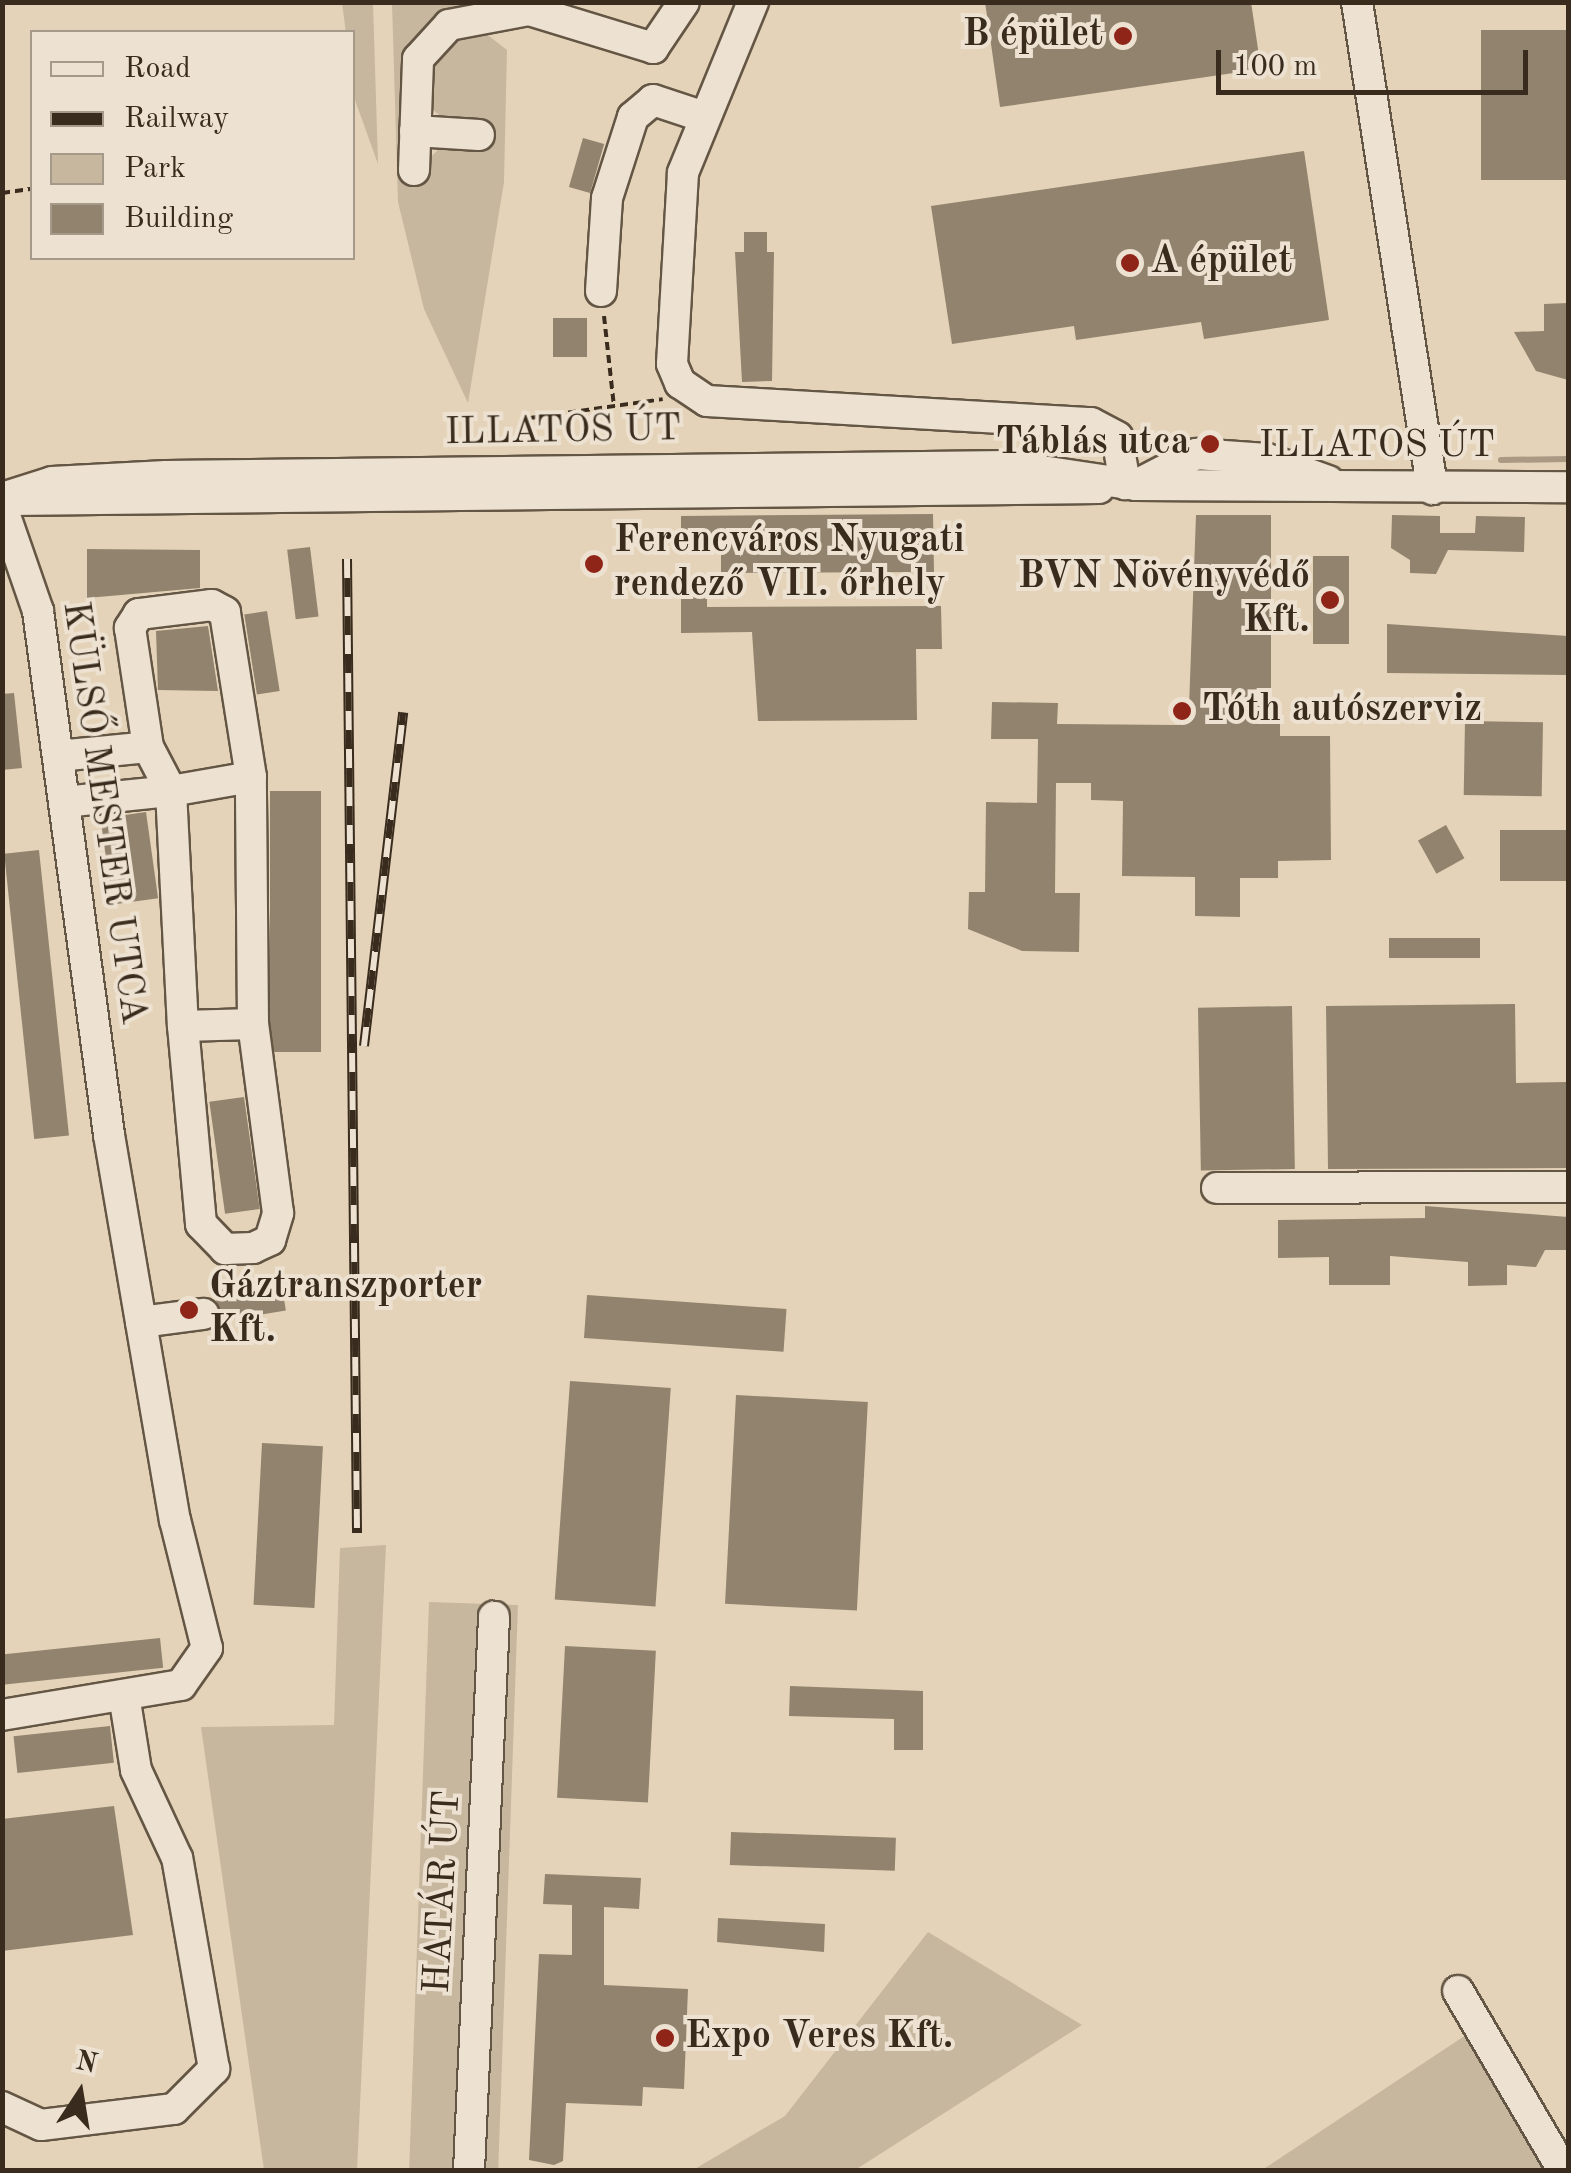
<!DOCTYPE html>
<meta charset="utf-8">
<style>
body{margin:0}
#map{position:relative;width:1571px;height:2173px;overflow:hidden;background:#e4d3b8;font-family:"Old Standard TT",serif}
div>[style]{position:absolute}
.green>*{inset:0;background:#c7b79e;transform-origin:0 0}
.stream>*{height:6px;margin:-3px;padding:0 3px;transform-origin:3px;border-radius:3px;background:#aa9a84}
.building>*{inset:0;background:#92836e;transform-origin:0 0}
.path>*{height:4px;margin-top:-2px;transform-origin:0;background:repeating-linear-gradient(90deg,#392c1e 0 8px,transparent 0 13px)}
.roads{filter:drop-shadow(2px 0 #645644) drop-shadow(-2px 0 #645644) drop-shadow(0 2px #645644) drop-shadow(0 -2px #645644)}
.minor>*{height:30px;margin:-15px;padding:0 15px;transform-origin:15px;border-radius:15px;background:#ede2d1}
.rail>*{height:10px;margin-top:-5px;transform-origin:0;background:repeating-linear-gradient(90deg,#ede2d1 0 19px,#392c1e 0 38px);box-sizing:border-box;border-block:2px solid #392c1e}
.dots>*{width:28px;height:28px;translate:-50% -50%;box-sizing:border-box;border:5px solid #ede2d1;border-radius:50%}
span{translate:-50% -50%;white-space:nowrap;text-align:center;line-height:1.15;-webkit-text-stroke:8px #ede2d1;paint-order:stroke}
.poi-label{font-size:38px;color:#392c1e;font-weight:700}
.right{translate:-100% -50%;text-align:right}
.left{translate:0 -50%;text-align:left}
.street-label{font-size:38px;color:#392c1e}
.frame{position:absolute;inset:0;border:5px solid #392c1e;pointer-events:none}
.legend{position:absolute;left:30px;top:30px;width:325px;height:230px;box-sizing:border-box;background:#ede2d1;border:2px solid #a59989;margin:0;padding:12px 18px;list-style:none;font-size:30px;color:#392c1e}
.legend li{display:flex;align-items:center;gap:20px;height:50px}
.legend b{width:50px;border:2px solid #a59989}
.north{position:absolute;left:30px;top:2043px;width:100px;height:100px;-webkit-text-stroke:8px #ede2d1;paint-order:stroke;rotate:12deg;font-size:28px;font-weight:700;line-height:40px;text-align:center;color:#392c1e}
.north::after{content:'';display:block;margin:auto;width:35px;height:45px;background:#392c1e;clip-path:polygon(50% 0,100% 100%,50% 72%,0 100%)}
.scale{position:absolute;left:1216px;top:50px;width:312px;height:45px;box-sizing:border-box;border:5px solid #392c1e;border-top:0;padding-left:12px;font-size:30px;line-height:35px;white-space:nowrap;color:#392c1e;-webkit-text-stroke:8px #ede2d1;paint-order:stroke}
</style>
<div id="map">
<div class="green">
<i style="clip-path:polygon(342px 3px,373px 3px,378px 164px,355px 100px)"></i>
<i style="clip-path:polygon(392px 3px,473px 3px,440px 19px,411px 57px,411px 176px,444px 144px,482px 141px,483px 128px,450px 125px,430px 107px,429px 54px,454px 34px,480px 29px,507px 50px,504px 182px,468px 403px,424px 309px,398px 202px)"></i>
<i style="clip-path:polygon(386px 1545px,357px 2170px,264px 2170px,201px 1727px,334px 1725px,340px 1548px)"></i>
<i style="left:429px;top:1602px;width:89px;height:569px;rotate:2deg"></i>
<i style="clip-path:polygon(928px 1932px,1082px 2025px,855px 2170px,693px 2170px,785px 2116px)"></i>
<i style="clip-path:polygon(1469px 2033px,1548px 2170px,1262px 2170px)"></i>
</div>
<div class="stream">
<i style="left:1501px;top:460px;width:67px;rotate:-0.9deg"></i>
</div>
<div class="building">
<i style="clip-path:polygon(985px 2px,1251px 2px,1261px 69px,1000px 107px)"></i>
<i style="left:1568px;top:30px;width:150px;height:87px;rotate:90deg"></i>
<i style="left:583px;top:138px;width:22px;height:51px;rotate:16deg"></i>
<i style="clip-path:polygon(1304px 151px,1329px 320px,1204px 339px,1201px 322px,1076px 340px,1074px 326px,952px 344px,931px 206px)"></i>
<i style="clip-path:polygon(744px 232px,767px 232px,767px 252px,774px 252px,772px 381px,742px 382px,735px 252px,744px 252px)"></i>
<i style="clip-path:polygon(1568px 303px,1568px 380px,1536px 371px,1514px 332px,1544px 331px,1544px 304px)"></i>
<i style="left:553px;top:318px;width:34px;height:39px"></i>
<i style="clip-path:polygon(933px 514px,934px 572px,721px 573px,721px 539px,681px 539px,681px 516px)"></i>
<i style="clip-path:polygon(1196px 515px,1271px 515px,1271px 708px,1280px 708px,1280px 736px,1330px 736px,1331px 860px,1278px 861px,1278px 878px,1240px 878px,1240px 917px,1195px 916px,1195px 877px,1122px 876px,1123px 801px,1091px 800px,1091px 783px,1056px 783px,1055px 893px,1080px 893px,1079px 952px,1022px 951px,968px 929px,969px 892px,985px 892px,986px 802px,1037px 803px,1038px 739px,991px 739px,992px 702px,1058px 703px,1057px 724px,1179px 725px,1180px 706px,1189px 707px)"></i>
<i style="clip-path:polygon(1392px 515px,1440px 516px,1440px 533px,1475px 533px,1476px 516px,1525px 517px,1524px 552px,1448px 550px,1436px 574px,1410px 573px,1410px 560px,1391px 548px)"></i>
<i style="left:310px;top:547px;width:70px;height:23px;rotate:83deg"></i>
<i style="clip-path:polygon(87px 549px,200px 550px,200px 588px,87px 598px)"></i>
<i style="left:1313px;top:556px;width:36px;height:88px"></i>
<i style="clip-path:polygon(681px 594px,707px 594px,707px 607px,941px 606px,942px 649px,916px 649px,917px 720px,758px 721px,752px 632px,681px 633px)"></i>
<i style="left:267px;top:611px;width:81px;height:23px;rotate:81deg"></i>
<i style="clip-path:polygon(1387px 624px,1568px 636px,1568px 675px,1387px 673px)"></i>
<i style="clip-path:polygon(208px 626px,218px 691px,158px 690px,156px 631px)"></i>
<i style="clip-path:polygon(14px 693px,22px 768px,2px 770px,2px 694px)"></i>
<i style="left:1465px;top:721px;width:78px;height:74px;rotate:1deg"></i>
<i style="left:270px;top:791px;width:51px;height:261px"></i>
<i style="left:146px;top:812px;width:87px;height:46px;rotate:82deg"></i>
<i style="left:1446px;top:825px;width:38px;height:32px;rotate:61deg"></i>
<i style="left:1568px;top:830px;width:51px;height:68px;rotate:90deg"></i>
<i style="left:39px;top:850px;width:287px;height:35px;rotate:84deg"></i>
<i style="left:1389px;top:938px;width:91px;height:20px"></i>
<i style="clip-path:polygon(1515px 1004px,1516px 1083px,1568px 1082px,1568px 1168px,1328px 1169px,1326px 1006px)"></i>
<i style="left:1292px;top:1006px;width:163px;height:94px;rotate:89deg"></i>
<i style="left:244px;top:1097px;width:113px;height:35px;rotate:82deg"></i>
<i style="clip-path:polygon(1425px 1206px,1568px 1217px,1568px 1250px,1545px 1250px,1536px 1267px,1507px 1265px,1507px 1285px,1468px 1286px,1468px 1262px,1390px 1256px,1390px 1285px,1329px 1285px,1329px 1257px,1278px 1258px,1278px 1220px,1425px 1218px)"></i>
<i style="left:281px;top:1280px;width:31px;height:67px;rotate:81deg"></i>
<i style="left:587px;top:1295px;width:200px;height:43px;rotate:4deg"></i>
<i style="left:570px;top:1381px;width:101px;height:219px;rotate:4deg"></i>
<i style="left:736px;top:1395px;width:132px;height:209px;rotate:3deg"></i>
<i style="left:262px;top:1443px;width:61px;height:162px;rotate:3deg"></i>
<i style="left:160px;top:1638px;width:30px;height:159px;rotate:84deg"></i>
<i style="left:565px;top:1646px;width:91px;height:152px;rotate:3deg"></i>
<i style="clip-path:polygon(790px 1686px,923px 1691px,923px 1750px,894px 1750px,894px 1719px,789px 1716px)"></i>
<i style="left:110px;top:1726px;width:37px;height:97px;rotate:84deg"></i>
<i style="clip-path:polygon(114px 1806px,133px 1935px,2px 1951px,2px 1819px)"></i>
<i style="left:731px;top:1832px;width:165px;height:33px;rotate:2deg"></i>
<i style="clip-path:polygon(545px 1874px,641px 1878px,639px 1909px,604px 1907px,604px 1985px,688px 1989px,684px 2089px,643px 2087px,642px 2106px,566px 2103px,563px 2161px,554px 2165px,529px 2160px,539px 1954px,572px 1955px,572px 1905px,543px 1904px)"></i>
<i style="clip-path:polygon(718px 1918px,825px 1924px,824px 1952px,717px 1942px)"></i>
</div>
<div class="path">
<i style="left:2px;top:193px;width:30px;rotate:-8deg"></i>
<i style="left:604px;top:316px;width:91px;rotate:83.7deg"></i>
<i style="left:530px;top:418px;width:134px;rotate:-8.1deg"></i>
</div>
<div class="roads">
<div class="minor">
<i style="left:753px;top:2px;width:185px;rotate:112.3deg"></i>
<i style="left:683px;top:173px;width:191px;rotate:93.3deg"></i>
<i style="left:672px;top:364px;width:21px;rotate:67deg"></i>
<i style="left:680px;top:383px;width:32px;rotate:34deg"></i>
<i style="left:707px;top:401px;width:385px;rotate:3.3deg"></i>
<i style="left:1091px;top:423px;width:30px;rotate:28deg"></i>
<i style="left:1117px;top:437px;width:48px;rotate:80.3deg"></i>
<i style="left:1357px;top:2px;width:493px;rotate:81.2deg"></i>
<i style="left:415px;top:131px;width:64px;rotate:3.6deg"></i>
<i style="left:414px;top:170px;width:111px;rotate:-87.9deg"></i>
<i style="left:418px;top:59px;width:46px;rotate:-47.6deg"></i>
<i style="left:449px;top:25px;width:81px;rotate:-10.6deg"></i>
<i style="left:529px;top:10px;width:130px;rotate:17deg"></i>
<i style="left:653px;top:48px;width:55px;rotate:-56deg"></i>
<i style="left:601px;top:291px;width:93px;rotate:-86.3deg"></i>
<i style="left:607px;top:198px;width:85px;rotate:-72.2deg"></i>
<i style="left:633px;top:117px;width:26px;rotate:-40deg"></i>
<i style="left:653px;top:100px;width:51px;rotate:18.4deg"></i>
<i style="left:1136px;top:485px;width:68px;rotate:-27.3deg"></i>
<i style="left:1196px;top:454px;width:71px;rotate:4deg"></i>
<i style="left:1267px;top:459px;width:65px;rotate:19.8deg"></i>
<i style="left:2px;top:498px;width:52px;rotate:-17.7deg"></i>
<i style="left:52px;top:482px;width:114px;rotate:-3deg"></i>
<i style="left:166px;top:476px;width:841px;rotate:-0.68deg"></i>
<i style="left:1007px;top:466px;width:130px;rotate:8.4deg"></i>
<i style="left:1136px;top:485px;width:432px;rotate:0.3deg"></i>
<i style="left:10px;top:500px;width:1089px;rotate:-0.63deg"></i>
<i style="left:2px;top:507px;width:110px;rotate:70.9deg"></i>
<i style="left:38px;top:611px;width:529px;rotate:82.28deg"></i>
<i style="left:109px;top:1135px;width:391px;rotate:80.3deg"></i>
<i style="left:175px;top:1520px;width:132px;rotate:76deg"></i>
<i style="left:207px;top:1648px;width:45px;rotate:125.1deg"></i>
<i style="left:181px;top:1685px;width:181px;rotate:170.5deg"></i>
<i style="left:58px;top:756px;width:90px;rotate:-5.7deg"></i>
<i style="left:64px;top:802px;width:108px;rotate:-5.9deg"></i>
<i style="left:171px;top:791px;width:81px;rotate:-9.9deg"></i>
<i style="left:251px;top:777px;width:167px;rotate:-99deg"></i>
<i style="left:225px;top:612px;width:15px;rotate:-152deg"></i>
<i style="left:212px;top:605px;width:74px;rotate:173deg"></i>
<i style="left:139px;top:614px;width:17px;rotate:123deg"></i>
<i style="left:130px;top:628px;width:120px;rotate:81.4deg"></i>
<i style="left:148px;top:747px;width:50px;rotate:62.4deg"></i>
<i style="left:171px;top:791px;width:235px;rotate:87.1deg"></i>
<i style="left:183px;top:1026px;width:70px;rotate:-1.6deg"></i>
<i style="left:253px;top:1024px;width:247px;rotate:-90.5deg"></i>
<i style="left:183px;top:1026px;width:199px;rotate:84.8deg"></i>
<i style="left:201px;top:1224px;width:35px;rotate:46deg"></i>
<i style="left:225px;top:1249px;width:28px;rotate:-2deg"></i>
<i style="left:253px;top:1248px;width:19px;rotate:-25deg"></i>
<i style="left:270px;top:1240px;width:28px;rotate:-73deg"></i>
<i style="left:278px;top:1213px;width:191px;rotate:-97.5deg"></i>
<i style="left:1217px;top:1188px;width:351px;rotate:-0.2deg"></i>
<i style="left:141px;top:1322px;width:63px;rotate:-7.4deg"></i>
<i style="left:1458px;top:1991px;width:208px;rotate:59.6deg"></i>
<i style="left:2px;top:2107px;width:43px;rotate:24.8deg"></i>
<i style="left:41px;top:2125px;width:134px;rotate:-6.9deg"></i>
<i style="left:174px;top:2109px;width:57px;rotate:-45deg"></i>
<i style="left:214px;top:2069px;width:214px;rotate:-99.9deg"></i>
<i style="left:177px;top:1858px;width:97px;rotate:-115deg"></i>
<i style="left:136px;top:1770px;width:76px;rotate:-99.1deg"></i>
<i style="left:469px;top:2170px;width:554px;rotate:-87.41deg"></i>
</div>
</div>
<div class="rail">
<i style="left:347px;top:559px;width:974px;rotate:89.41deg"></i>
<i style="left:364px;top:1046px;width:336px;rotate:-83.3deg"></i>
</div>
<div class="dots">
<i style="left:1123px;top:36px;background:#8f2418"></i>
<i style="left:1130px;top:263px;background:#8f2418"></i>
<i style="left:1210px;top:444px;background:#8f2418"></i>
<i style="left:594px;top:564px;background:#8f2418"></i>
<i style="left:1330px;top:600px;background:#8f2418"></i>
<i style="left:1182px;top:711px;background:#8f2418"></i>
<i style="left:189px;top:1310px;background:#8f2418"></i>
<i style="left:665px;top:2038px;background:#8f2418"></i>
</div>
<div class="poi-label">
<span class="right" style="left:1103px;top:36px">B épület</span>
<span class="left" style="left:1150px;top:263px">A épület</span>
<span class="right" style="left:1190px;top:444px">Táblás utca</span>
<span class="left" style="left:614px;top:564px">Ferencváros Nyugati<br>rendező VII. őrhely</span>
<span class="right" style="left:1310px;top:600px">BVN Növényvédő<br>Kft.</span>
<span class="left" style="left:1202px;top:711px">Tóth autószerviz</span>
<span class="left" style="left:209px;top:1310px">Gáztranszporter<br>Kft.</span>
<span class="left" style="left:685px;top:2038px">Expo Veres Kft.</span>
</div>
<div class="street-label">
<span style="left:563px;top:432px;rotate:-1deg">ILLATOS ÚT</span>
<span style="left:1377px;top:447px">ILLATOS ÚT</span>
<span style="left:103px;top:813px;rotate:82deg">KÜLSŐ MESTER UTCA</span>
<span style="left:444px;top:1892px;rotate:-87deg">HATÁR ÚT</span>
</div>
<div class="frame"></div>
<ul class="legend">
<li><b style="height:12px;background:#ede2d1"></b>Road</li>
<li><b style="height:12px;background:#392c1e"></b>Railway</li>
<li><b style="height:28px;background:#c7b79e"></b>Park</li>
<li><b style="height:28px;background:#92836e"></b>Building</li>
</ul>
<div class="north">N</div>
<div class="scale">100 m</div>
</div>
